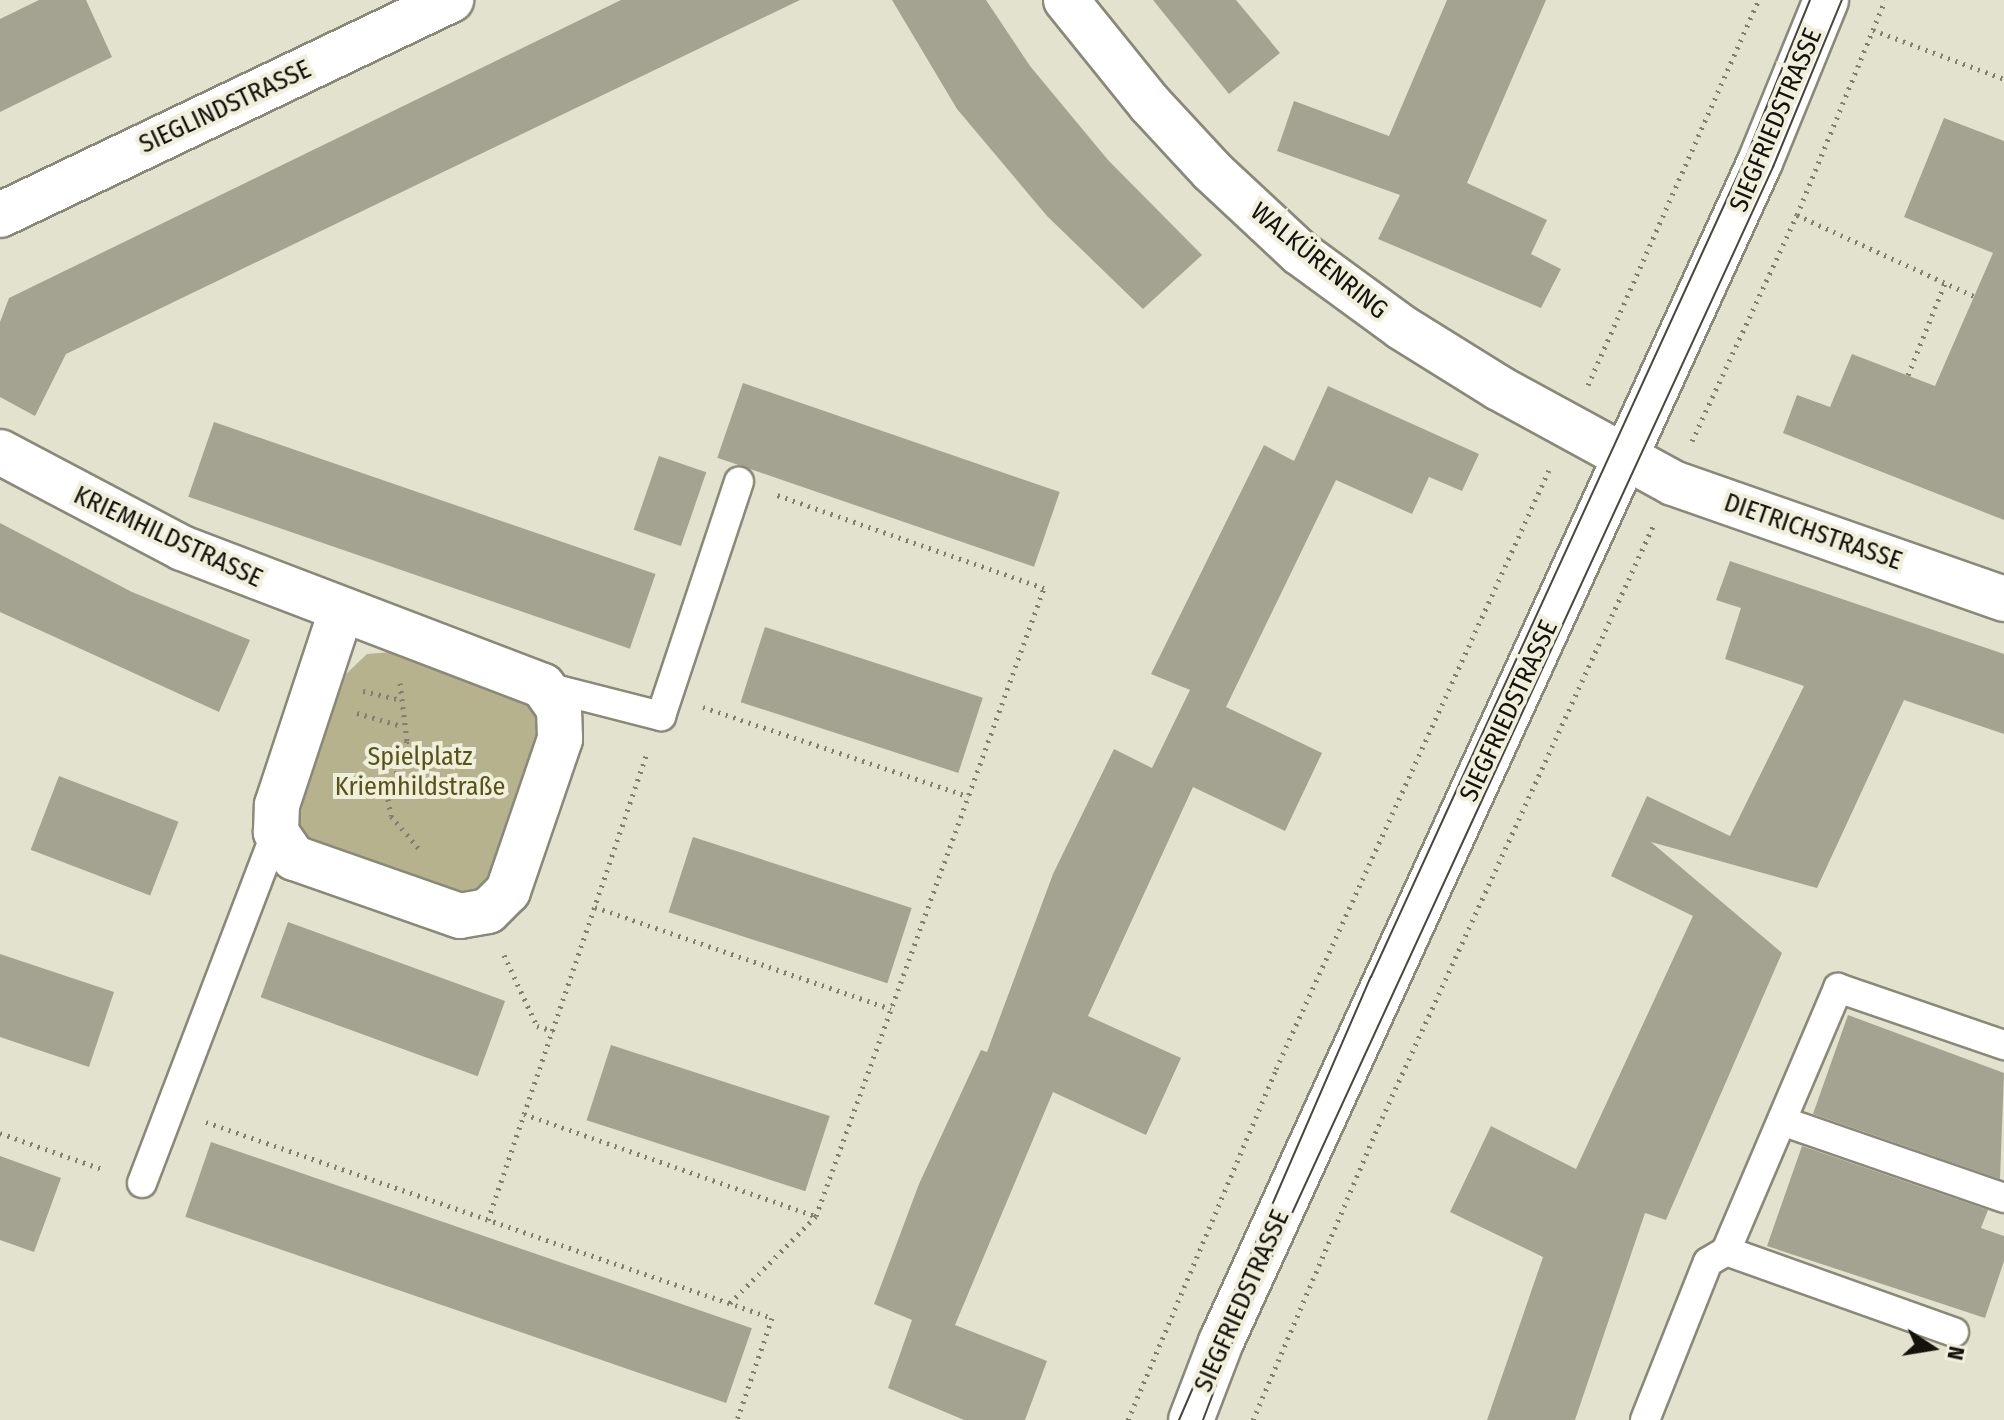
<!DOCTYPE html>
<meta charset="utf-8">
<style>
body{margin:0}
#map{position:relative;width:2004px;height:1420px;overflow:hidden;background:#e3e2cf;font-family:"Fira Sans Condensed",sans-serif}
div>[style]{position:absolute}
.green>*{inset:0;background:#b5b28d}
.building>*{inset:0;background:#a4a391;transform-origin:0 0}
.path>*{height:5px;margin-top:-2.5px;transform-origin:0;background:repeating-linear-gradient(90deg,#7f7e71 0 2px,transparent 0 8px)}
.roads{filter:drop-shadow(2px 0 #8a8978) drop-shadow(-2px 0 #8a8978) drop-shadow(0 2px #8a8978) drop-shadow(0 -2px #8a8978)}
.service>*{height:28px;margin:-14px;padding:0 14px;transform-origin:14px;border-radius:14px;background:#fff}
.minor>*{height:44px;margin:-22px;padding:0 22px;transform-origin:22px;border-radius:22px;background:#fff}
.tertiary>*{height:44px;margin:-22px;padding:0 22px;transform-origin:22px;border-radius:22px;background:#fff}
.tram>*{height:2px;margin:-1px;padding:0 1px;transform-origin:1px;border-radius:1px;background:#48473e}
span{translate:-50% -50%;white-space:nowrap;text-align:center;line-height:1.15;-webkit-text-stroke:8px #f0efdc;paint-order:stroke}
.street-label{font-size:26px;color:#13120c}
.park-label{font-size:26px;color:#575215}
.north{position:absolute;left:1892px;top:1308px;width:80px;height:80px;-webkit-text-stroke:6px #f0efdc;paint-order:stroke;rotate:102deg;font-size:22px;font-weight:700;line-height:32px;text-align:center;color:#13120c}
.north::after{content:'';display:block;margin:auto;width:28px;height:36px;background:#13120c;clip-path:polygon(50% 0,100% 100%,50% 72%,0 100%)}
</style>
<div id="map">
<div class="green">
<i style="clip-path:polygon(392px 652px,528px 700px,539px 713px,543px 731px,488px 876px,478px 889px,458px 893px,311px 844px,299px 830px,297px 813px,346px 674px,367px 654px)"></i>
</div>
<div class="building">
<i style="clip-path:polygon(39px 0,86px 0,112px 57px,0 112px,0 19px)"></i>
<i style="clip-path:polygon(621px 0,800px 0,66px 354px,35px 416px,0 397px,0 322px,9px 298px)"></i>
<i style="clip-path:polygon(892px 0,986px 0,1030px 66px,1108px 160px,1202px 255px,1143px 309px,1047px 216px,957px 109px)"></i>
<i style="clip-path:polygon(1153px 0,1236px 0,1280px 53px,1229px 94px)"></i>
<i style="clip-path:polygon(1447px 0,1546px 0,1467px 183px,1547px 220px,1531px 254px,1561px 269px,1541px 308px,1378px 239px,1400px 195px,1277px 151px,1294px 101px,1389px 136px)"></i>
<i style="clip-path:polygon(1944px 118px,2004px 141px,2004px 520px,1783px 433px,1797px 395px,1830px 407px,1852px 354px,1935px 386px,1993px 253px,1904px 217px)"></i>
<i style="left:743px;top:383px;width:335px;height:79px;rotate:19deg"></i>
<i style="clip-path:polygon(1328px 386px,1479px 454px,1462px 491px,1429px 477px,1412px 514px,1336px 480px,1226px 707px,1322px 753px,1285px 831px,1193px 787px,1088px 1016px,1181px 1058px,1146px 1135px,1053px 1092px,955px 1325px,1047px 1361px,1025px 1420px,964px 1420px,888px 1388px,912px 1320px,874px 1304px,919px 1184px,981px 1050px,987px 1052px,1053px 874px,1114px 749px,1152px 768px,1190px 690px,1151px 674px,1264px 445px,1294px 461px)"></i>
<i style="left:214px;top:422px;width:467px;height:79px;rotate:19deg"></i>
<i style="left:659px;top:456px;width:50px;height:78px;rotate:19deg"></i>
<i style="clip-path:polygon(0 523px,132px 592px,250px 640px,219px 712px,0 612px)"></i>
<i style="clip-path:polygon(1730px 561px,2004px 654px,2004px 734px,1904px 700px,1817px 888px,1651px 842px,1782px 953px,1666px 1220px,1645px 1213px,1575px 1420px,1487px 1420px,1543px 1257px,1450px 1212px,1491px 1126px,1576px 1169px,1693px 916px,1611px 876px,1647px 796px,1730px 836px,1804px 686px,1725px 659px,1741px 608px,1716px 600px)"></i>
<i style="left:765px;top:627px;width:229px;height:79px;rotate:18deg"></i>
<i style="left:59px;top:776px;width:128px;height:79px;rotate:21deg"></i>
<i style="left:693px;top:837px;width:230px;height:79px;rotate:18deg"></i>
<i style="left:288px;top:922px;width:231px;height:80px;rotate:20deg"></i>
<i style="clip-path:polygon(0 954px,114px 992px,89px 1067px,0 1037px)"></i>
<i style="clip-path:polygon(1848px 1015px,2004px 1073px,2000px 1179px,1813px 1114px)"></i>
<i style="left:611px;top:1045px;width:230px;height:79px;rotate:18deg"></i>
<i style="left:211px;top:1142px;width:572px;height:79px;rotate:19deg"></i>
<i style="clip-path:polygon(1802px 1146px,1988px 1210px,1981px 1228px,2004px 1236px,2004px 1261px,1985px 1318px,1767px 1246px)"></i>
<i style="clip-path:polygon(0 1156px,61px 1178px,34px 1252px,0 1240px)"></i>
</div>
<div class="path">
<i style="left:1873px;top:30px;width:140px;rotate:20.5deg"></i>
<i style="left:1797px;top:215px;width:195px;rotate:24.6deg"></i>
<i style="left:1908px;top:375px;width:99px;rotate:-68.1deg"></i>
<i style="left:1588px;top:385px;width:421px;rotate:-66.1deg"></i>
<i style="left:1692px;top:441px;width:249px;rotate:-65.1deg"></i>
<i style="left:1797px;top:215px;width:232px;rotate:-67.7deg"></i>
<i style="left:400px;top:683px;width:58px;rotate:83.1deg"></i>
<i style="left:407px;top:741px;width:61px;rotate:108.1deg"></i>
<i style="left:388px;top:799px;width:17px;rotate:80deg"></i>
<i style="left:391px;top:816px;width:45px;rotate:49.5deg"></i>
<i style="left:363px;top:691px;width:36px;rotate:13deg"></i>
<i style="left:703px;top:707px;width:280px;rotate:18.6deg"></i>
<i style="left:357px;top:713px;width:47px;rotate:16.1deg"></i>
<i style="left:595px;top:907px;width:313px;rotate:19deg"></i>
<i style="left:504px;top:955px;width:78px;rotate:65.1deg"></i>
<i style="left:537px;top:1026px;width:17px;rotate:17deg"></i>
<i style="left:524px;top:1114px;width:309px;rotate:19.3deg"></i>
<i style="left:206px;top:1122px;width:599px;rotate:19.1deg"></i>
<i style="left:772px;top:1318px;width:108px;rotate:108.9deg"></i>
<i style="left:0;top:1133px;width:111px;rotate:19.4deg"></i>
<i style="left:488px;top:1220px;width:492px;rotate:-71.2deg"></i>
<i style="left:730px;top:1303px;width:122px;rotate:-45.3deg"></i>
<i style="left:816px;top:1216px;width:668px;rotate:-70.05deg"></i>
<i style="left:1044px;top:588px;width:286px;rotate:-160.8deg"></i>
<i style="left:1128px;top:1420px;width:381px;rotate:-67.1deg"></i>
<i style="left:1276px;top:1069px;width:658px;rotate:-65.5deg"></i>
<i style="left:1253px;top:1420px;width:328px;rotate:-66.9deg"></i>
<i style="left:1382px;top:1118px;width:651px;rotate:-65.4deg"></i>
</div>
<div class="roads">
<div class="service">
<i style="left:543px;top:686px;width:122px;rotate:14.3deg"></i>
<i style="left:661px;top:716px;width:247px;rotate:-71.6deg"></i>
<i style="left:1782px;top:1121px;width:235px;rotate:19.1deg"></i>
<i style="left:142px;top:1183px;width:376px;rotate:-69.1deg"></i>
<i style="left:1726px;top:1251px;width:242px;rotate:19.6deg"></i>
<i style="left:1645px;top:1420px;width:170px;rotate:-68.3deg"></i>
<i style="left:1708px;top:1262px;width:21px;rotate:-31deg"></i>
<i style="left:1726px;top:1251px;width:286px;rotate:-66.9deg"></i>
<i style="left:1838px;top:988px;width:176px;rotate:19deg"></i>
</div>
<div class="minor">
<i style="left:1066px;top:0;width:134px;rotate:51.1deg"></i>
<i style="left:1150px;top:104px;width:91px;rotate:47.2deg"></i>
<i style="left:1212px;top:171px;width:120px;rotate:43deg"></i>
<i style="left:1300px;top:253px;width:125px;rotate:36.2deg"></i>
<i style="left:1401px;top:327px;width:115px;rotate:31.9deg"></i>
<i style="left:1499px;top:388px;width:198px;rotate:28.6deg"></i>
<i style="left:1673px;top:483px;width:351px;rotate:19.3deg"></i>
<i style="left:0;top:215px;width:500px;rotate:-25.5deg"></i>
<i style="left:0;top:452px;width:206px;rotate:27.8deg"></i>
<i style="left:182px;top:548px;width:386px;rotate:20.9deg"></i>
<i style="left:543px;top:686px;width:28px;rotate:55deg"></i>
<i style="left:559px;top:709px;width:30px;rotate:88deg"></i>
<i style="left:560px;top:739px;width:161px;rotate:108.9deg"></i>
<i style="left:508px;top:891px;width:28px;rotate:135deg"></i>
<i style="left:488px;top:911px;width:28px;rotate:170deg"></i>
<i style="left:460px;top:916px;width:176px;rotate:-160.7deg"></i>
<i style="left:294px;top:858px;width:32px;rotate:-125deg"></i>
<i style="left:276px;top:832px;width:27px;rotate:-88deg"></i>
<i style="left:277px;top:805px;width:203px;rotate:-71.7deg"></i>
</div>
<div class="tertiary">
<i style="left:1191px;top:1420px;width:84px;rotate:-69deg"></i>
<i style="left:1221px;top:1342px;width:1297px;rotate:-65.45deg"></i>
<i style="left:1760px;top:162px;width:175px;rotate:-67.8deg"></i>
</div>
</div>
<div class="tram">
<i style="left:1179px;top:1420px;width:483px;rotate:-66.6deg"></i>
<i style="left:1371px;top:977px;width:904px;rotate:-65.42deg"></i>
<i style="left:1747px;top:155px;width:167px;rotate:-67.9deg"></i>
<i style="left:1203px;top:1420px;width:79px;rotate:-69.3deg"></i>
<i style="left:1231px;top:1346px;width:1298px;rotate:-65.31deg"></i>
<i style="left:1773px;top:167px;width:181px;rotate:-67.6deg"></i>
</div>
<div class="street-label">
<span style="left:225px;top:107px;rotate:-25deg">SIEGLINDSTRASSE</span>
<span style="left:1776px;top:120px;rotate:-67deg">SIEGFRIEDSTRASSE</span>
<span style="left:1319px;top:261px;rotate:39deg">WALKÜRENRING</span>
<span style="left:1813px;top:532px;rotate:19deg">DIETRICHSTRASSE</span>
<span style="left:168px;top:537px;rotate:25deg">KRIEMHILDSTRASSE</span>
<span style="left:1509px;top:711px;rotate:-65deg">SIEGFRIEDSTRASSE</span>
<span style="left:1242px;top:1301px;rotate:-66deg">SIEGFRIEDSTRASSE</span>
</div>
<div class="park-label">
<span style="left:420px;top:772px">Spielplatz<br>Kriemhildstraße</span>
</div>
<div class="north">N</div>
</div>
